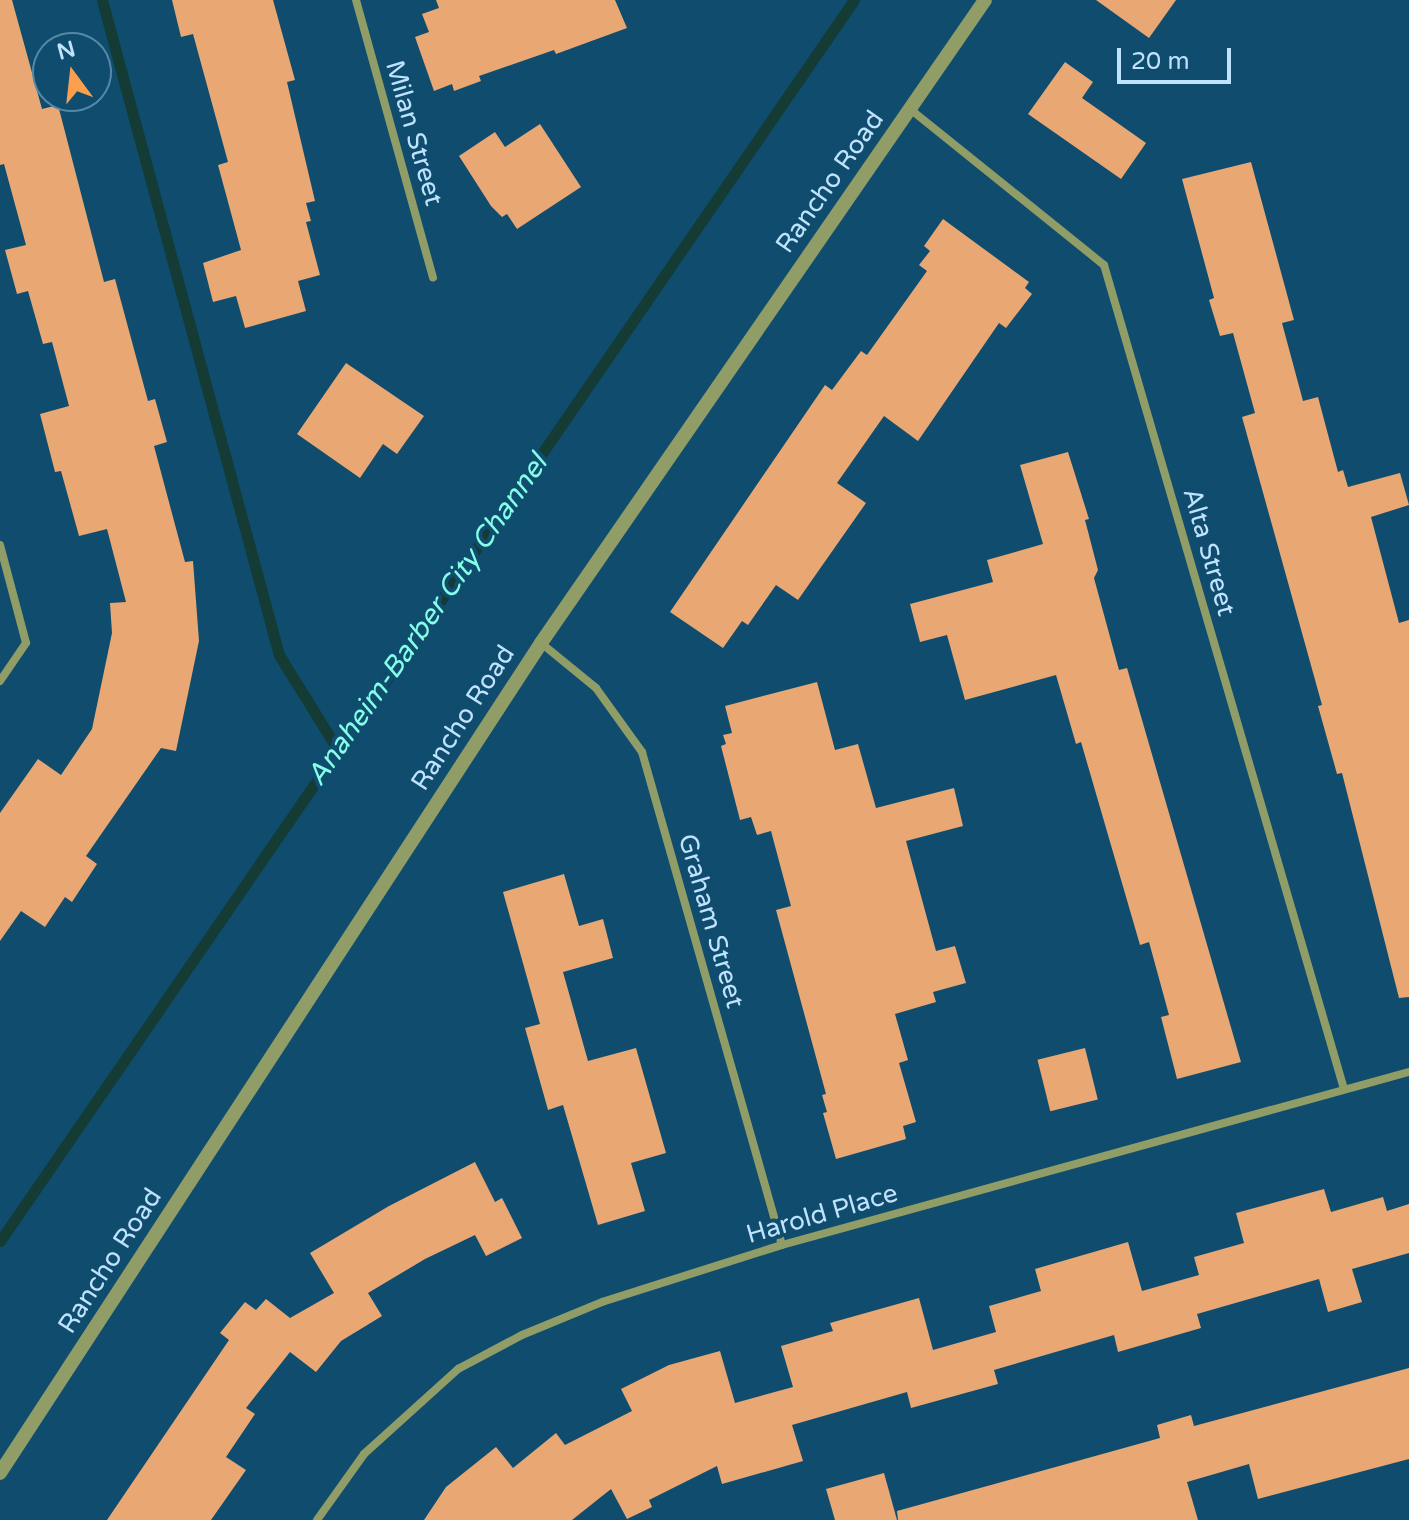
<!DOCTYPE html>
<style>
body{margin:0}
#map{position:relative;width:1409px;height:1520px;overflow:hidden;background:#0f4c6e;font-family:"Varela Round",sans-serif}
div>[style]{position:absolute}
.stream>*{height:11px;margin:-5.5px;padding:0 5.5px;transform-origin:5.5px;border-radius:5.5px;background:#143b34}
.building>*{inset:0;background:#e9a873;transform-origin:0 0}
.minor>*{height:8px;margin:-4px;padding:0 4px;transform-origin:4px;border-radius:4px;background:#909d66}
.tertiary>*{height:14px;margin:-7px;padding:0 7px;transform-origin:7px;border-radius:7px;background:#909d66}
span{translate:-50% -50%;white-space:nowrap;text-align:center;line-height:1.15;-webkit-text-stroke:8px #0f4c6e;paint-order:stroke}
.street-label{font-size:26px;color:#c0e3fd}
.water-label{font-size:28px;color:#85fee7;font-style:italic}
.north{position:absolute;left:32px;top:32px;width:80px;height:80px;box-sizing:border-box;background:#0f4c6e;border:2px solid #5688a7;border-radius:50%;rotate:345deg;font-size:22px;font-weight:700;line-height:32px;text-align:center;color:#c0e3fd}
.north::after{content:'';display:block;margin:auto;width:28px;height:36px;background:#fa9f4e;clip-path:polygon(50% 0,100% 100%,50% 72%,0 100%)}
.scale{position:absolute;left:1117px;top:48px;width:114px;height:36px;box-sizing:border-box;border:4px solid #c0e3fd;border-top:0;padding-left:10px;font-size:24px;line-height:28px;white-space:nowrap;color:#c0e3fd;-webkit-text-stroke:6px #0f4c6e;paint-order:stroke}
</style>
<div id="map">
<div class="stream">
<i style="left:102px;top:0;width:678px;rotate:74.88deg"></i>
<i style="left:279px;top:655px;width:112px;rotate:58.2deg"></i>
<i style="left:0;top:1241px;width:1506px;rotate:-55.47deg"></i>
</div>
<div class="building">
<i style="clip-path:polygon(0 0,12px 0,42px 109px,58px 105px,104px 282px,115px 279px,148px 401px,155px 399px,167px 442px,154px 446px,185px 562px,193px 561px,199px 641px,176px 751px,161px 748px,86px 856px,97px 864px,72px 902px,65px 897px,45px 927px,21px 911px,0 941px,0 813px,38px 759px,61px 775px,92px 729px,112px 633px,110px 603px,126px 602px,107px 529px,79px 536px,61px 471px,55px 472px,40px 414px,69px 406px,52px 342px,43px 344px,28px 291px,17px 294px,5px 250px,26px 245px,4px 164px,0 165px)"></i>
<i style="clip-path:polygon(172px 0,273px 0,295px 80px,287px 82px,315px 201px,306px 203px,311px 221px,306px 222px,320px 275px,298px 281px,306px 311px,245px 328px,236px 296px,213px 302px,203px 263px,241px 250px,218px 165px,228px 162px,193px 34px,181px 37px)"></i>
<i style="clip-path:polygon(436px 0,615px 0,627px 28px,556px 54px,554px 50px,479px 76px,481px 81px,454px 91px,452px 84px,434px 91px,415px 37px,429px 32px,422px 14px,439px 8px)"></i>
<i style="clip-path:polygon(1096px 0,1176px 0,1149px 38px)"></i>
<i style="clip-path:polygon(1065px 62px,1093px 82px,1082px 98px,1146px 143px,1121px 179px,1028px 114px)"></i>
<i style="clip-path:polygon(540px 124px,581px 187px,517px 229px,507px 214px,502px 217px,491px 206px,459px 156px,495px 132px,505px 147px)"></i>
<i style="clip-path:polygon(1251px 162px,1294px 320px,1282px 323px,1303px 401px,1318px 397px,1338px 472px,1343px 470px,1348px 487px,1400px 473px,1409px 505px,1371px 517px,1399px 623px,1409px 620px,1409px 997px,1399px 998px,1342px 773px,1337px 774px,1318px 706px,1322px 705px,1242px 417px,1255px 413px,1233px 333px,1220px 336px,1209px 300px,1214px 298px,1182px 179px)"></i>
<i style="clip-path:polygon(943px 219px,1029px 282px,1025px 288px,1032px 294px,1006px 328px,999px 323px,918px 441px,884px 416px,837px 483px,866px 503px,798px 600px,776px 585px,748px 625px,742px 621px,723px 648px,670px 612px,825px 385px,832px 390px,861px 351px,867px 355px,927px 271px,919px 265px,930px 251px,924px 246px)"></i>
<i style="clip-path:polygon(346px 363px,424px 416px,397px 454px,383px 444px,360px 478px,297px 434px)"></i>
<i style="clip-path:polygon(1068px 452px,1089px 519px,1085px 520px,1098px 570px,1094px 578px,1119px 670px,1127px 668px,1241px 1062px,1177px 1079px,1161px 1017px,1169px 1015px,1149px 942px,1140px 945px,1081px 742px,1076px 744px,1056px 675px,965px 700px,947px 635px,920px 642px,910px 604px,993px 582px,987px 560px,1043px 544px,1020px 465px)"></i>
<i style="clip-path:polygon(817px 682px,835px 750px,858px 744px,876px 808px,954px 788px,963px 826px,906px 841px,936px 951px,955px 946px,966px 983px,933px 992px,936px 1002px,895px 1014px,908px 1060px,899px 1063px,916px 1122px,903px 1126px,906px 1139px,836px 1159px,823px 1113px,827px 1112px,822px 1095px,826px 1094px,776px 910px,791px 906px,771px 831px,757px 835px,751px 817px,740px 820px,721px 746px,726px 744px,723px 735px,732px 733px,725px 706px)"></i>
<i style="clip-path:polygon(564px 874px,579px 926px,603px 919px,613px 958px,563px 972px,588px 1061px,636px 1048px,666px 1153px,631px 1163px,645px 1211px,598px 1225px,563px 1105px,548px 1110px,525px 1028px,540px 1024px,503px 892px)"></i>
<i style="left:1085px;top:1048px;width:53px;height:49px;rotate:76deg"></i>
<i style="clip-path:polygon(475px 1162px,495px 1202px,502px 1198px,522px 1238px,486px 1256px,475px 1235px,425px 1259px,368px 1293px,382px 1316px,341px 1341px,316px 1372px,290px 1352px,246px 1408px,255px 1414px,226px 1457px,246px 1470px,211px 1520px,107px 1520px,229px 1340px,220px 1333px,245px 1302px,256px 1310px,266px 1299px,290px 1318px,334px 1293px,310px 1253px,389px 1206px)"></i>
<i style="clip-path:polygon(1324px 1189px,1331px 1212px,1383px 1197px,1387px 1211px,1409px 1204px,1409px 1253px,1352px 1269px,1362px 1302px,1328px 1312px,1319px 1279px,1197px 1314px,1201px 1328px,1118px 1352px,1114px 1335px,994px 1370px,998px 1384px,911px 1408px,907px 1392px,792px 1425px,803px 1461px,722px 1484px,717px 1466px,649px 1500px,652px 1507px,627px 1519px,611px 1489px,572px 1520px,424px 1520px,446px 1487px,496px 1447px,513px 1468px,556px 1433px,565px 1445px,632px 1411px,621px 1389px,669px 1365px,720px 1351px,735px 1403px,793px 1387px,781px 1346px,833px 1331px,830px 1323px,919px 1298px,933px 1350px,996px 1332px,989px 1306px,1041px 1291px,1035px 1269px,1128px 1242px,1142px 1291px,1199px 1275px,1194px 1257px,1244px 1243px,1236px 1213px)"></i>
<i style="clip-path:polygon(1409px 1368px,1409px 1459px,1258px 1499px,1249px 1464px,1187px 1482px,1198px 1520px,898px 1520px,897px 1511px,1160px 1438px,1157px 1425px,1191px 1415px,1194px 1426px)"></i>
<i style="clip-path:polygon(884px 1473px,897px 1520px,835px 1520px,826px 1489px)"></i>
</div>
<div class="minor">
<i style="left:356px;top:0;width:288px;rotate:74.5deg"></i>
<i style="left:910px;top:109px;width:249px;rotate:38.8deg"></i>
<i style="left:1104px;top:265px;width:858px;rotate:73.76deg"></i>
<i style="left:0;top:545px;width:101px;rotate:75.1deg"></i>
<i style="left:26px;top:643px;width:46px;rotate:124.4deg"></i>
<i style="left:541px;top:643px;width:71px;rotate:39.3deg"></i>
<i style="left:596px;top:688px;width:79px;rotate:54.3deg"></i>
<i style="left:642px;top:752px;width:512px;rotate:74.15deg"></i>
<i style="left:317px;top:1520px;width:81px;rotate:-54.5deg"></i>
<i style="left:364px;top:1454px;width:127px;rotate:-42.1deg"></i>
<i style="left:458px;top:1369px;width:72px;rotate:-28deg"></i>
<i style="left:522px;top:1335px;width:87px;rotate:-22.4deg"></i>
<i style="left:602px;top:1302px;width:189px;rotate:-17.6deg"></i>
<i style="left:782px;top:1245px;width:650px;rotate:-15.43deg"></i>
</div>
<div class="tertiary">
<i style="left:0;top:1473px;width:991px;rotate:-56.9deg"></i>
<i style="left:541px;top:643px;width:781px;rotate:-55.37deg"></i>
</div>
<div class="street-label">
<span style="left:414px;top:133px;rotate:74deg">Milan Street</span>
<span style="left:830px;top:182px;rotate:-55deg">Rancho Road</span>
<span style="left:1209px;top:552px;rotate:74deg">Alta Street</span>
<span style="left:463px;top:718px;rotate:-57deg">Rancho Road</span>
<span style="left:711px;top:921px;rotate:74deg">Graham Street</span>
<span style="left:822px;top:1214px;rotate:-16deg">Harold Place</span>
<span style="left:110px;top:1261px;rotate:-57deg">Rancho Road</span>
</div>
<div class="water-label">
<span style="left:427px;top:620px;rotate:-55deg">Anaheim-Barber City Channel</span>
</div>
<div class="north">N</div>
<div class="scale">20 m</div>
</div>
